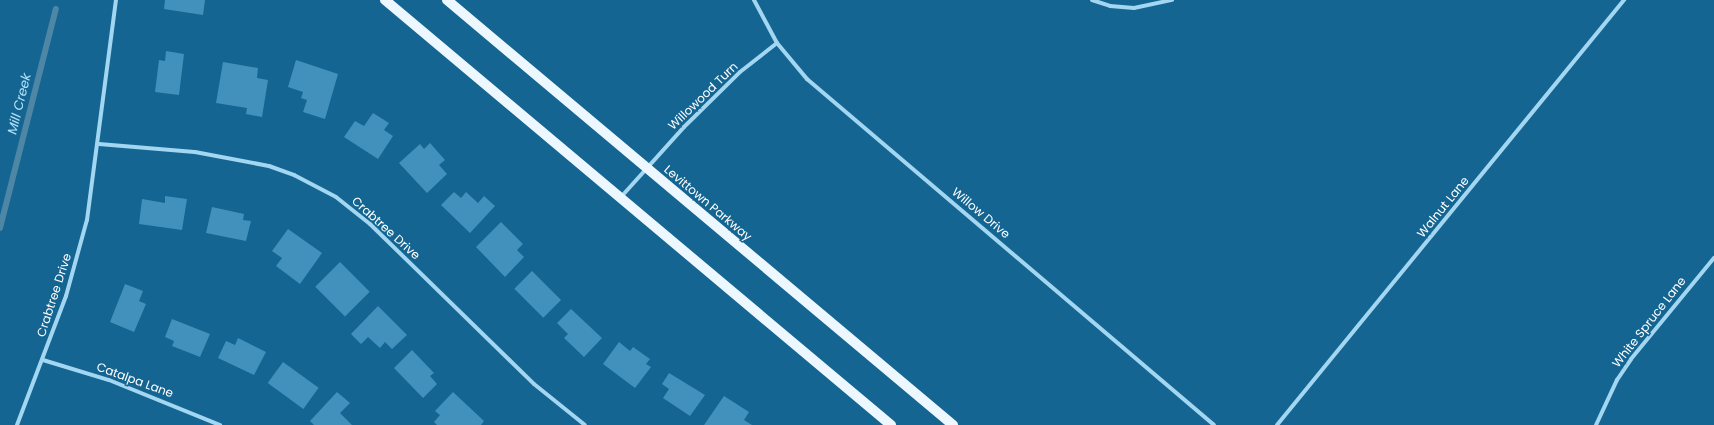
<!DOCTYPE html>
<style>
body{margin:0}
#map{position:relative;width:1714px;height:425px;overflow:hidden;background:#146592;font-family:Poppins,sans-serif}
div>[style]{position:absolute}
.stream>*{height:6px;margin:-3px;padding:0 3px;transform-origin:3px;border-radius:3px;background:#4e87a5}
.building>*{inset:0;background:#4291bc;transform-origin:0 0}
.minor>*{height:4px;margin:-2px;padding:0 2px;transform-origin:2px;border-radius:2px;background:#a2d6f1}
.primary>*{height:10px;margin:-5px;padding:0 5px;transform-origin:5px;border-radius:5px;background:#ecf7ff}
span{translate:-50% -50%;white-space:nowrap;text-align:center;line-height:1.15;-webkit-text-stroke:3px #146592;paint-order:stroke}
.street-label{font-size:12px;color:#fff}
.water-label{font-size:13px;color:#b2e1f8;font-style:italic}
</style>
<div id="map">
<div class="stream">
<i style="left:0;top:228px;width:226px;rotate:-75.7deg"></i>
</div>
<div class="building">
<i style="clip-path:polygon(165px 0,205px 0,203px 15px,164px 9px)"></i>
<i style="clip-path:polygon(166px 51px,184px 54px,179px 95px,155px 92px,159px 60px,165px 61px)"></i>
<i style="clip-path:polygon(296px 60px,338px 74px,325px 119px,303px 112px,307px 100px,301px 98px,303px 92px,288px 87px)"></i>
<i style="clip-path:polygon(223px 62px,258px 68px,257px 78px,268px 80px,262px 117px,246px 114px,247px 108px,216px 103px)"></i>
<i style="clip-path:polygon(373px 113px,389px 123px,384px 130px,393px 136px,378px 159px,344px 137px,355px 121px,364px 126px)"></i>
<i style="clip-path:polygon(430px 143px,445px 160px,439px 165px,447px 174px,427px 193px,399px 163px,420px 144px,424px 149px)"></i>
<i style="clip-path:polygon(454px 192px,461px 198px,466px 192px,478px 203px,484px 196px,495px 206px,470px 233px,441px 205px)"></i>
<i style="clip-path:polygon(165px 196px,187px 199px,182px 230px,139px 224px,142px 199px,165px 203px)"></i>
<i style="clip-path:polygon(212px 207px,244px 214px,243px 220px,251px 221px,246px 241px,206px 233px)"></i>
<i style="clip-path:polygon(501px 222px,523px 244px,517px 250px,524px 257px,505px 277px,476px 247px)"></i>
<i style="clip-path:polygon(288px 229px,322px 253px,300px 284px,276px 266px,282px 258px,272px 251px)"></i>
<i style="left:340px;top:262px;width:42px;height:35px;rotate:45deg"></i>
<i style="left:532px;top:271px;width:41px;height:25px;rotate:45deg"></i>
<i style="clip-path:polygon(125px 284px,143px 291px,139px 301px,146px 304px,134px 332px,110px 322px)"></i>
<i style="clip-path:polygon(378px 306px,407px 335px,392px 349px,385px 342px,380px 348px,368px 337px,361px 344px,351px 334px)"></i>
<i style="clip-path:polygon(571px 309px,602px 338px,584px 357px,564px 338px,568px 334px,557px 323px)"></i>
<i style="clip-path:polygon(172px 319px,210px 334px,200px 357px,172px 346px,174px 341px,165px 337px)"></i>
<i style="clip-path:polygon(238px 338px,266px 352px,254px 375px,218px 358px,226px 341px,235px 345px)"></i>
<i style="clip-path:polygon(619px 342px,630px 351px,633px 347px,650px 359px,646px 364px,651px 367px,635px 388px,603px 364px)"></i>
<i style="clip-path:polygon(412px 350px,434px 373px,430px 376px,437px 384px,423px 398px,394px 368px)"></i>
<i style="left:283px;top:362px;width:44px;height:26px;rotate:36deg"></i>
<i style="clip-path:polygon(669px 373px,705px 395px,690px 416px,663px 398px,669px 389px,662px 384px)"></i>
<i style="clip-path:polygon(337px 392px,350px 403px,340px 413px,352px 425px,314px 425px,310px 421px)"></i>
<i style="clip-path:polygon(453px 392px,484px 421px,481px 425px,437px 425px,434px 422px,440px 415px,435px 411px)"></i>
<i style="clip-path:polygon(724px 396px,749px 412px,744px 420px,752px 425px,704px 425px)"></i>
</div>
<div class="minor">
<i style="left:754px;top:0;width:49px;rotate:61.9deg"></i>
<i style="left:777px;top:43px;width:47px;rotate:50.2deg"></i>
<i style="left:807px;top:79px;width:534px;rotate:40.37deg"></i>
<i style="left:1092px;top:0;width:19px;rotate:18deg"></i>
<i style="left:1110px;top:6px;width:24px;rotate:5deg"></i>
<i style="left:1134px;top:8px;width:39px;rotate:-12deg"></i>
<i style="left:99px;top:144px;width:96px;rotate:4.8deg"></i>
<i style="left:195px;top:152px;width:75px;rotate:10.7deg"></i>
<i style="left:269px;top:166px;width:27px;rotate:20deg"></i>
<i style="left:294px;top:175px;width:47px;rotate:27.6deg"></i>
<i style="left:336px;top:197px;width:43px;rotate:38.5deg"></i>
<i style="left:370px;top:224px;width:229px;rotate:44.3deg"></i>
<i style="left:534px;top:384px;width:65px;rotate:38.8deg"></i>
<i style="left:621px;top:197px;width:94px;rotate:-48deg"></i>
<i style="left:684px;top:127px;width:78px;rotate:-44.5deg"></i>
<i style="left:740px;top:72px;width:47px;rotate:-38.1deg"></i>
<i style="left:43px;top:360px;width:69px;rotate:16.9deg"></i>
<i style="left:109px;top:380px;width:120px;rotate:22.1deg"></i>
<i style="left:17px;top:425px;width:138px;rotate:-69.2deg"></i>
<i style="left:66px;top:296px;width:79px;rotate:-74.6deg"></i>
<i style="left:87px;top:220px;width:222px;rotate:-82.5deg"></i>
<i style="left:1277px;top:425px;width:549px;rotate:-50.77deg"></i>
<i style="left:1596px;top:425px;width:50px;rotate:-65deg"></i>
<i style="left:1617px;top:380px;width:25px;rotate:-56deg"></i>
<i style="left:1631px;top:359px;width:131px;rotate:-50.6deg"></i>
</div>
<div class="primary">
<i style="left:385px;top:0;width:661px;rotate:40.03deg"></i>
<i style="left:447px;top:0;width:661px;rotate:40.03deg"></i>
</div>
<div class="street-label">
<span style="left:703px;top:96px;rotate:-44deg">Willowood Turn</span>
<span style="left:708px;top:203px;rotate:40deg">Levittown Parkway</span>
<span style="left:1443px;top:207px;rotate:-51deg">Walnut Lane</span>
<span style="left:981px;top:213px;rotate:40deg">Willow Drive</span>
<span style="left:386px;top:228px;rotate:42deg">Crabtree Drive</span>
<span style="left:54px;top:295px;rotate:-72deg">Crabtree Drive</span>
<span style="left:1649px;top:322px;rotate:-52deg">White Spruce Lane</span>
<span style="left:135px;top:380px;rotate:20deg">Catalpa Lane</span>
</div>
<div class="water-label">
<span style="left:20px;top:104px;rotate:-76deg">Mill Creek</span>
</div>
</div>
